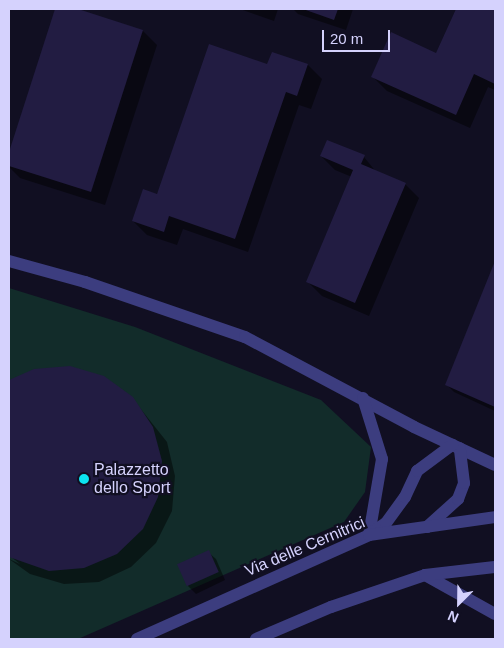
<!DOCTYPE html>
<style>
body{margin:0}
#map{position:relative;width:504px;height:648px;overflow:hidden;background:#110f22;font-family:Arial,sans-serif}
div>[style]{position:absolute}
.green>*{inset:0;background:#122c2a}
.shadow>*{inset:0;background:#0007}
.building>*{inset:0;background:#221c42;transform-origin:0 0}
.minor>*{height:12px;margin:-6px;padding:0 6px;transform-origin:6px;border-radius:6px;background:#3c3d7f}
.dots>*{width:14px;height:14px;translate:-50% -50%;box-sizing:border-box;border:2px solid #110f22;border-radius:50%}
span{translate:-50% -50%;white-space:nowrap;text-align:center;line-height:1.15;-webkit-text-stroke:4.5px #110f22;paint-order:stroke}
.poi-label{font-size:16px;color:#d5d2fd}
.left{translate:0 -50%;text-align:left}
.street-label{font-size:16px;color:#d5d2fd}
.frame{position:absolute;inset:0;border:10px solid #d5d2fd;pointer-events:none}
.north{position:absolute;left:434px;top:578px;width:50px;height:50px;-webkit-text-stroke:4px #110f22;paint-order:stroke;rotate:203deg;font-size:14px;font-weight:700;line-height:20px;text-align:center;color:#d5d2fd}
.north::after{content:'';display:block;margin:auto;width:18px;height:22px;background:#d5d2fd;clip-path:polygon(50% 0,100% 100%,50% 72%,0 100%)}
.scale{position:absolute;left:322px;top:30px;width:68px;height:22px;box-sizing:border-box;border:2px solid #d5d2fd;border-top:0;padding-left:6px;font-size:15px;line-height:18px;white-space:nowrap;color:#d5d2fd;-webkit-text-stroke:4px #110f22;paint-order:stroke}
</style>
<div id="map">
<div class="green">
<i style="clip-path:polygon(9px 288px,135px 327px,321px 400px,371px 447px,365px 492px,344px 522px,78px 639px,9px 639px)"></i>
</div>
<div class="shadow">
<i style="clip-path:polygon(56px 9px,74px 9px,143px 31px,157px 45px,105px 205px,20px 178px,9px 167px,9px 156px)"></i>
<i style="clip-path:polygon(240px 9px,278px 9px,274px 21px)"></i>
<i style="clip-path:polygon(293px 9px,353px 9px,346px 30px,298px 14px)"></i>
<i style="clip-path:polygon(457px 9px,495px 9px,495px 90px,488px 87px,470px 128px,387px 91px,373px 77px,437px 54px)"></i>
<i style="clip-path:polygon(272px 53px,308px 65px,322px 79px,311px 109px,299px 105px,248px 252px,183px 229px,177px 245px,147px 235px,133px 221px,268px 66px)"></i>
<i style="clip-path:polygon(321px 156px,364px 157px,377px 173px,405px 184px,419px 198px,369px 316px,322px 296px,308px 282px,352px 177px,335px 170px)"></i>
<i style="clip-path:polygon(495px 264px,495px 411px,454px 392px,446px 384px)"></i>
<i style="clip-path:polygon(34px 370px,132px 398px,167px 442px,175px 476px,172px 511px,156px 543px,131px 567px,99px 582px,64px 584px,30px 574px,9px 559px,20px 564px,9px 555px,9px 381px)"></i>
<i style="clip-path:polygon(208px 552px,216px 559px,225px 580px,196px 594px,188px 586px,179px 565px)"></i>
</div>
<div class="building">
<i style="clip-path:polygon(55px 9px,78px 9px,143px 30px,91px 192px,9px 166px,9px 152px)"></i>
<i style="clip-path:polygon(303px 9px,338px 9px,334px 20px)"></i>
<i style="clip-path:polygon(456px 9px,495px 9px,495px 84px,474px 74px,456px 115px,371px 77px,391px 32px,436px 53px)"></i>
<i style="clip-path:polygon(209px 44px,267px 64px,272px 52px,308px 64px,297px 96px,286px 92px,235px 239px,169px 216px,164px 232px,132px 221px,143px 189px,157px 194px)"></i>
<i style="clip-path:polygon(327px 140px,365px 155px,361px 164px,406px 183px,355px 303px,306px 282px,353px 170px,320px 156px)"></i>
<i style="clip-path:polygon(495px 261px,495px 407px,445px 385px)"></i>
<i style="clip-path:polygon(70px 366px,104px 376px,133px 397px,153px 427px,162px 461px,158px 497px,143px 529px,117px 554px,84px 568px,49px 571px,9px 557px,9px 380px,34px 369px)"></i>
<i style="left:209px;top:550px;width:24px;height:35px;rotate:66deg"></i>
</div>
<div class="minor">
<i style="left:9px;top:261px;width:79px;rotate:15.4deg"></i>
<i style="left:85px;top:282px;width:169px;rotate:19deg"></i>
<i style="left:245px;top:337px;width:191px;rotate:28deg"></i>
<i style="left:414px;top:427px;width:89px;rotate:25.1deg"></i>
<i style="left:363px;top:398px;width:64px;rotate:72.7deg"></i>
<i style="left:382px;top:459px;width:77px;rotate:99.7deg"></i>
<i style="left:427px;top:527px;width:42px;rotate:-42.1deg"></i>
<i style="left:458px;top:499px;width:17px;rotate:-69deg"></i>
<i style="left:464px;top:483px;width:35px;rotate:-97deg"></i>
<i style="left:371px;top:533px;width:18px;rotate:-34deg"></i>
<i style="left:386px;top:523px;width:32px;rotate:-54deg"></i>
<i style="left:405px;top:497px;width:29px;rotate:-65deg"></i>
<i style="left:417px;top:471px;width:44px;rotate:-36.6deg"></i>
<i style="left:425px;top:575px;width:80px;rotate:29.1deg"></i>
<i style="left:137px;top:639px;width:254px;rotate:-24.1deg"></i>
<i style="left:369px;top:535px;width:127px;rotate:-8.1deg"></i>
<i style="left:256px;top:639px;width:82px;rotate:-23.1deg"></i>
<i style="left:331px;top:607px;width:99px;rotate:-18.8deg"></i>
<i style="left:425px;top:575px;width:70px;rotate:-6.5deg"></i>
</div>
<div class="dots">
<i style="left:84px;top:479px;background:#0ce4f0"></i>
</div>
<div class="poi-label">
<span class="left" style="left:94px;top:479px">Palazzetto<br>dello Sport</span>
</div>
<div class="street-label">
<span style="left:305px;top:547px;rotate:-23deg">Via delle Cernitrici</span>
</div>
<div class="frame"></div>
<div class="north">N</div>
<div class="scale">20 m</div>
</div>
